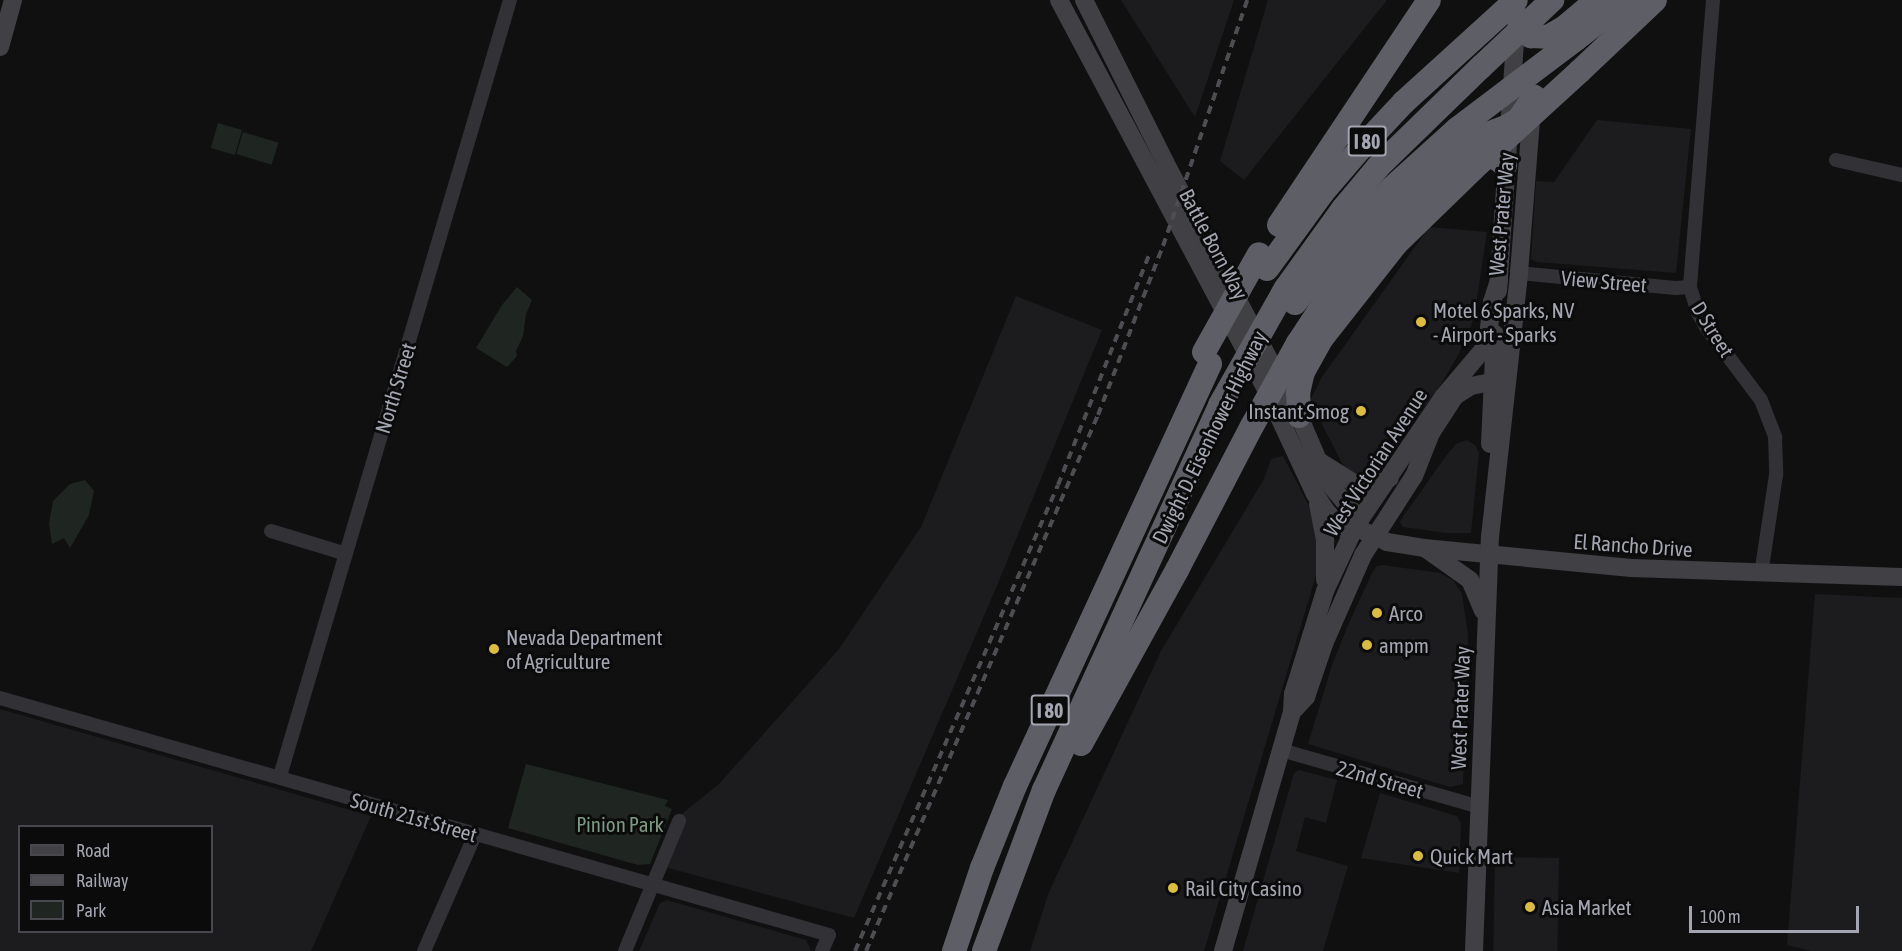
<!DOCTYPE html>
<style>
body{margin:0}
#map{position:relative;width:1902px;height:951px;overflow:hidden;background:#101011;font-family:"Asap Condensed",sans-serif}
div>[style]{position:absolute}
.built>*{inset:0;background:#1c1c1e;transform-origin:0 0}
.green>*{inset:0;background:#1f2520;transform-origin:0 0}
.minor>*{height:14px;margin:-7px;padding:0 7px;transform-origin:7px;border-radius:7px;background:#313136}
.secondary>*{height:18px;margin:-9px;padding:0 9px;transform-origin:9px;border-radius:9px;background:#404045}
.motorway>*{height:24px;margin:-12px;padding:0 12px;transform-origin:12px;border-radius:12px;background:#5e5f66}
.rail>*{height:4px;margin-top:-2px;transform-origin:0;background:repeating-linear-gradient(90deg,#4d4d52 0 8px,transparent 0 14px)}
.motorway-bridge>*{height:24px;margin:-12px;padding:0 12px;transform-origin:12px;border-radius:12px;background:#5e5f66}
.dots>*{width:16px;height:16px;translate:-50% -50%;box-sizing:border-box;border:3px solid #0b0b0c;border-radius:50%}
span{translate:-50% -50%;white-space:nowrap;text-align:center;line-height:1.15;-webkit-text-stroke:6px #0b0b0c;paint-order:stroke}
.shield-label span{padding:2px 4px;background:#0b0b0c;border:2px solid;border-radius:4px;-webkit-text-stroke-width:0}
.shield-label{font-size:20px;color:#a3a5b0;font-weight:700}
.street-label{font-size:21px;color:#a3a5b0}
.poi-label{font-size:21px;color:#a3a5b0}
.left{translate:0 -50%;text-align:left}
.right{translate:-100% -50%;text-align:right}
.park-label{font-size:21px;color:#7c9982}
.legend{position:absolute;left:18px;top:825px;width:195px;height:108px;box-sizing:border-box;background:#0b0b0c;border:2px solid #48494e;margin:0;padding:8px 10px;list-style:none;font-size:18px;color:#a3a5b0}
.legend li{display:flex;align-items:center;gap:12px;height:30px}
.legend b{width:30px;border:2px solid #48494e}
.scale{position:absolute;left:1689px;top:906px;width:170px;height:27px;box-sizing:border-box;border:3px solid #a3a5b0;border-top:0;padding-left:8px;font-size:18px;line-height:21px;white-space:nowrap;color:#a3a5b0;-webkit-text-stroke:4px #0b0b0c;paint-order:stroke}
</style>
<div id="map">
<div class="built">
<i style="clip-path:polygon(1121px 0,1234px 0,1195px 117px)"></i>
<i style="clip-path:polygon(1268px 0,1387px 0,1244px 180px,1220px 161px)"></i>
<i style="clip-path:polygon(1597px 120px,1691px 129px,1676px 273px,1536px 262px,1531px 259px,1536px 181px,1554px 182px)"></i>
<i style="clip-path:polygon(1429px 227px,1487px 232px,1474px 318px,1458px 355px,1442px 383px,1377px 472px,1359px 477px,1347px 471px,1343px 465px,1310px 401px,1322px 377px)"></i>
<i style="clip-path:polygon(1016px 296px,1102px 330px,996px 588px,854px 918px,657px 865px,683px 813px,719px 784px,839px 649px,921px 527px)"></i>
<i style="clip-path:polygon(1467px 440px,1475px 445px,1479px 453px,1471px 533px,1446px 533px,1403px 527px,1400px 522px,1404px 515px,1446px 456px,1456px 444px)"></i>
<i style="clip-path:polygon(1283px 456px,1309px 506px,1314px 524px,1317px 543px,1316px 575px,1204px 951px,1030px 951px,1049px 892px,1161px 651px,1264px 479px,1271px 459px)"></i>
<i style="clip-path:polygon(1383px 565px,1440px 573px,1453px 580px,1462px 594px,1468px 635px,1463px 784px,1450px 787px,1308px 744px,1332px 665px,1348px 625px,1373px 571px,1377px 566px)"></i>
<i style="clip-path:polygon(1815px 594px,1902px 598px,1902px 951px,1811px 951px,1787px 945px)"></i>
<i style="clip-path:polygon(evenodd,0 709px,371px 816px,311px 951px,0 951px,0 709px,20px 826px,212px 826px,212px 932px,20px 932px,20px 826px)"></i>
<i style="clip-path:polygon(1299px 770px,1337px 780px,1326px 823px,1305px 817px,1296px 851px,1348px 866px,1323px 951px,1243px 951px,1294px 773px)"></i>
<i style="clip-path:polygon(1380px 793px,1457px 816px,1461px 824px,1459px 873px,1361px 858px)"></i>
<i style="left:1495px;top:857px;width:64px;height:94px;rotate:1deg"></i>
<i style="clip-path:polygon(667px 900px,806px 940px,811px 951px,639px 951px,660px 903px)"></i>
</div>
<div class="green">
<i style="left:218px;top:123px;width:25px;height:26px;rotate:16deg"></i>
<i style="left:243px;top:132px;width:37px;height:23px;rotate:17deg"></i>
<i style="clip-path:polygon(517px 287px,532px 300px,526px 314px,523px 336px,516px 351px,517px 356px,507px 367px,476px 348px,502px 305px)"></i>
<i style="clip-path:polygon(85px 480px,94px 491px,89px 515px,70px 548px,64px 538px,52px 544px,49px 523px,53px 501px,70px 484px)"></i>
<i style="clip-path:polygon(526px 764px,668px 800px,665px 806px,672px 809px,650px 864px,638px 865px,508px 828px)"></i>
</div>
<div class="minor">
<i style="left:1713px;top:0;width:288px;rotate:94.6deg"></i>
<i style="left:1690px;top:287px;width:27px;rotate:73deg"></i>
<i style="left:1698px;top:313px;width:16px;rotate:60deg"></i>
<i style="left:1706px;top:327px;width:91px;rotate:53deg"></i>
<i style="left:1761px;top:400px;width:40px;rotate:69deg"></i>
<i style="left:1775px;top:437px;width:38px;rotate:88deg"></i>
<i style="left:1776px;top:475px;width:100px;rotate:98.6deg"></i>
<i style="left:1836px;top:160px;width:68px;rotate:12.8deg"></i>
<i style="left:1519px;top:273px;width:157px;rotate:5.5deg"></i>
<i style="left:1675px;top:288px;width:15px;rotate:-4deg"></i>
<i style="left:271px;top:531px;width:78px;rotate:17deg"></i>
<i style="left:0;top:698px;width:862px;rotate:15.95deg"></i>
<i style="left:829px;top:935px;width:17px;rotate:114deg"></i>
<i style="left:1281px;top:750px;width:207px;rotate:16deg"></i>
<i style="left:280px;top:776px;width:809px;rotate:-73.49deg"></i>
<i style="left:424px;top:951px;width:127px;rotate:-66.3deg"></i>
<i style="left:625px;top:951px;width:141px;rotate:-67.4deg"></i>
</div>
<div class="secondary">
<i style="left:1059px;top:0;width:438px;rotate:62deg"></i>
<i style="left:1265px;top:387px;width:118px;rotate:65deg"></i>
<i style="left:1315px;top:494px;width:20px;rotate:57deg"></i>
<i style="left:1326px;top:511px;width:23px;rotate:47deg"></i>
<i style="left:1342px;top:528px;width:13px;rotate:-4deg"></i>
<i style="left:1355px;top:527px;width:35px;rotate:25deg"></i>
<i style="left:1387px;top:542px;width:37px;rotate:9deg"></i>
<i style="left:1424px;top:548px;width:208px;rotate:5.5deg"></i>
<i style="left:1631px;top:568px;width:271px;rotate:1.9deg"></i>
<i style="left:1084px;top:0;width:181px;rotate:63.4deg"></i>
<i style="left:1165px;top:162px;width:287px;rotate:62.2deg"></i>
<i style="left:1299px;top:416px;width:71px;rotate:66.7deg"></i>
<i style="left:1327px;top:481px;width:40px;rotate:50deg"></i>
<i style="left:1353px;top:512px;width:15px;rotate:82deg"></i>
<i style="left:0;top:47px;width:49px;rotate:-74.5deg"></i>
<i style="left:1498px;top:291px;width:263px;rotate:-86.1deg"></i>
<i style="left:1490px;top:444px;width:110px;rotate:-87.4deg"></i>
<i style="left:1319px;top:461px;width:41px;rotate:32.2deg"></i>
<i style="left:1354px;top:483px;width:22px;rotate:3deg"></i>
<i style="left:1376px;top:484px;width:15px;rotate:-23deg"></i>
<i style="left:1318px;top:504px;width:38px;rotate:79deg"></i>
<i style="left:1325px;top:541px;width:39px;rotate:90deg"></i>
<i style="left:1426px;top:549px;width:54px;rotate:35.2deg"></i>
<i style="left:1470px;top:580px;width:33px;rotate:67deg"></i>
<i style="left:1292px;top:712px;width:21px;rotate:-47deg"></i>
<i style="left:1306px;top:697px;width:56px;rotate:-71.2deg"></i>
<i style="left:1324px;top:644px;width:97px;rotate:-66.3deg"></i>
<i style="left:1363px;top:555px;width:94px;rotate:-57.2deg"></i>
<i style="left:1414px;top:476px;width:46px;rotate:-68.4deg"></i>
<i style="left:1431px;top:433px;width:44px;rotate:-57deg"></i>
<i style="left:1455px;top:396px;width:19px;rotate:-32deg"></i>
<i style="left:1471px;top:386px;width:20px;rotate:-11deg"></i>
<i style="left:1491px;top:382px;width:11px;rotate:-63deg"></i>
<i style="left:1223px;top:951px;width:249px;rotate:-73.9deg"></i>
<i style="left:1292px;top:712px;width:18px;rotate:-87deg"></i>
<i style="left:1293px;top:694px;width:108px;rotate:-72.7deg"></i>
<i style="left:1325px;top:591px;width:71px;rotate:-64.9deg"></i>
<i style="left:1355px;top:527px;width:157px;rotate:-55.9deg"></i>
<i style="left:1443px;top:397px;width:68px;rotate:-49.8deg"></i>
<i style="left:1487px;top:345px;width:43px;rotate:-83.4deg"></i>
<i style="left:1492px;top:302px;width:23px;rotate:-72deg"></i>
<i style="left:1474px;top:951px;width:414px;rotate:-87.8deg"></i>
<i style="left:1490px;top:537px;width:266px;rotate:-83.7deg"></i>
<i style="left:1519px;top:273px;width:165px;rotate:-85.5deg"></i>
</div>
<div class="motorway">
<i style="left:1517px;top:17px;width:24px;rotate:54deg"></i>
<i style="left:1531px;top:36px;width:17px;rotate:3deg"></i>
<i style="left:1548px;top:37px;width:20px;rotate:-30deg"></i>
<i style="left:1565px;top:27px;width:42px;rotate:-40.2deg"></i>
<i style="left:1576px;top:39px;width:63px;rotate:-38deg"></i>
<i style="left:1580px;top:71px;width:103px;rotate:-43.4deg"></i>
<i style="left:1473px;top:152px;width:14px;rotate:-4deg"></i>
<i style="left:1487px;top:151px;width:23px;rotate:38deg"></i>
<i style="left:1279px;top:225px;width:270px;rotate:-56.3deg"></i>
<i style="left:1267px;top:269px;width:95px;rotate:-54deg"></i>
<i style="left:1323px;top:192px;width:57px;rotate:-49.3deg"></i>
<i style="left:1360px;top:149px;width:64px;rotate:-46.9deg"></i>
<i style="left:1404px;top:102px;width:151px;rotate:-42.3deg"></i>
<i style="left:1286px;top:288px;width:97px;rotate:-54.2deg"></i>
<i style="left:1343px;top:209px;width:55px;rotate:-50.2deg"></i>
<i style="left:1378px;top:167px;width:144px;rotate:-44.2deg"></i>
<i style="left:1295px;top:303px;width:93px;rotate:-51.5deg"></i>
<i style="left:1353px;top:230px;width:57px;rotate:-47.1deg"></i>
<i style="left:1392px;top:188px;width:88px;rotate:-42.2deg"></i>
<i style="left:1298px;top:343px;width:60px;rotate:-56.6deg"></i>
<i style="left:1331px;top:293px;width:94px;rotate:-50.2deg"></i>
<i style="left:1391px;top:221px;width:93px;rotate:-45.9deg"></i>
<i style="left:1456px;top:154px;width:26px;rotate:-37deg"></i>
<i style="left:1477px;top:138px;width:33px;rotate:-21deg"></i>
<i style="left:1508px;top:126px;width:13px;rotate:-32deg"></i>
<i style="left:1519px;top:119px;width:27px;rotate:-56deg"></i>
<i style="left:1299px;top:416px;width:23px;rotate:-92deg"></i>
<i style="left:1298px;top:393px;width:22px;rotate:-77deg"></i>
<i style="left:1303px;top:372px;width:39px;rotate:-61deg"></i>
<i style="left:1322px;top:338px;width:120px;rotate:-51.8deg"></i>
<i style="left:1396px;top:244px;width:107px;rotate:-44.2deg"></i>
<i style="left:1081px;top:744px;width:199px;rotate:-61.1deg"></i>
<i style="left:1177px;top:570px;width:162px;rotate:-62.5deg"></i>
<i style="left:954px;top:951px;width:88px;rotate:-71.4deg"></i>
<i style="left:982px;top:868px;width:88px;rotate:-68.1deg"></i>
<i style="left:1015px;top:786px;width:465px;rotate:-65.2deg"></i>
<i style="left:984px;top:951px;width:172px;rotate:-69.6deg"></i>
<i style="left:1044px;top:790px;width:423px;rotate:-65.4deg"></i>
</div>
<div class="rail">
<i style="left:855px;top:951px;width:508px;rotate:-66.46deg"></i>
<i style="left:1058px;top:485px;width:247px;rotate:-68.4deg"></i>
<i style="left:866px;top:951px;width:584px;rotate:-66.6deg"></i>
<i style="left:1098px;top:415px;width:181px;rotate:-69deg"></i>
<i style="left:1163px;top:246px;width:260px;rotate:-71.1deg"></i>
</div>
<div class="motorway-bridge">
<i style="left:1481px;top:67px;width:98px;rotate:-43.3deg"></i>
<i style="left:1457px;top:129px;width:149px;rotate:-37.1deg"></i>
<i style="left:1473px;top:169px;width:145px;rotate:-42.5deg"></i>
<i style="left:1204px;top:352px;width:112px;rotate:-60.7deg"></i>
<i style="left:1220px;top:405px;width:134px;rotate:-60.6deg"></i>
<i style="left:1252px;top:426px;width:95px;rotate:-61deg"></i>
</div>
<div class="dots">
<i style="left:1421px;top:322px;background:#dbbc3e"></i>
<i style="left:1361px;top:411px;background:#dbbc3e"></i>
<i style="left:1377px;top:613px;background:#dbbc3e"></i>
<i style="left:1367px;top:645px;background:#dbbc3e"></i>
<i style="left:494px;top:649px;background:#dbbc3e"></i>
<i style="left:1418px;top:856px;background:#dbbc3e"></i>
<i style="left:1173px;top:888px;background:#dbbc3e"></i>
<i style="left:1530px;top:907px;background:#dbbc3e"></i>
</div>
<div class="shield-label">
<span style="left:1367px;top:141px">I 80</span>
<span style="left:1050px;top:710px">I 80</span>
</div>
<div class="street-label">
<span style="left:1501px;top:214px;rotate:-85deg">West Prater Way</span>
<span style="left:1214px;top:244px;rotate:62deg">Battle Born Way</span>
<span style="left:1604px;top:281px;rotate:5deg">View Street</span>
<span style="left:1713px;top:329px;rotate:58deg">D Street</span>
<span style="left:395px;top:388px;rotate:-73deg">North Street</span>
<span style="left:1209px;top:437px;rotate:-64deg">Dwight D. Eisenhower Highway</span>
<span style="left:1375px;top:462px;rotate:-57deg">West Victorian Avenue</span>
<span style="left:1633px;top:545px;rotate:4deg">El Rancho Drive</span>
<span style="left:1460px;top:708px;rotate:-88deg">West Prater Way</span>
<span style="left:1380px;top:779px;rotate:16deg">22nd Street</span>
<span style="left:414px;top:817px;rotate:16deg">South 21st Street</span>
</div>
<div class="poi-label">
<span class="left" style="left:1433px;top:322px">Motel 6 Sparks, NV<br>- Airport - Sparks</span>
<span class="right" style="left:1349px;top:411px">Instant Smog</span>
<span class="left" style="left:1389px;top:613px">Arco</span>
<span class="left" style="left:506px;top:649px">Nevada Department<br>of Agriculture</span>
<span class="left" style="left:1379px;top:645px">ampm</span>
<span class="left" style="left:1430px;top:856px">Quick Mart</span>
<span class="left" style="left:1185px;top:888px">Rail City Casino</span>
<span class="left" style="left:1542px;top:907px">Asia Market</span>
</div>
<div class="park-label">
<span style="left:620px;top:824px">Pinion Park</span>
</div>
<ul class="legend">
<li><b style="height:8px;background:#404045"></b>Road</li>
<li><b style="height:8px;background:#4d4d52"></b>Railway</li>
<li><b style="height:16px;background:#1f2520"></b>Park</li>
</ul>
<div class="scale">100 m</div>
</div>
